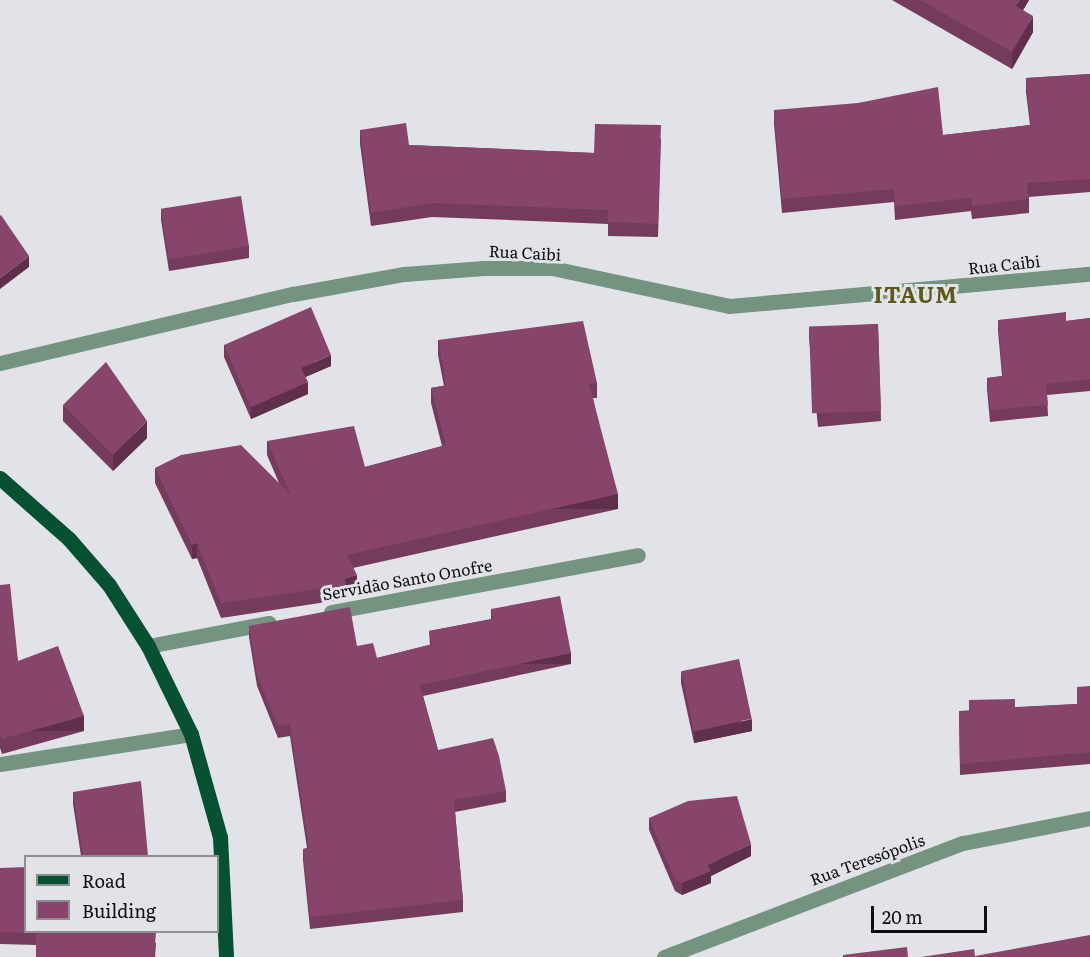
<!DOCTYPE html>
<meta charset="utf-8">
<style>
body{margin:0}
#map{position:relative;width:1090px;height:957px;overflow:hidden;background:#e1e3e8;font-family:Literata,serif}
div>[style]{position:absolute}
.street>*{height:15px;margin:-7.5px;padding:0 7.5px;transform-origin:7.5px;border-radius:7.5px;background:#749380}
.primary>*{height:15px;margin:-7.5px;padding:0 7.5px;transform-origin:7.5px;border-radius:7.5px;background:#065132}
.wall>*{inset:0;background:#743b5c}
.shaded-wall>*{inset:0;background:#5e304b;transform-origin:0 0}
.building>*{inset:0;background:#87456b;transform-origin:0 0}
span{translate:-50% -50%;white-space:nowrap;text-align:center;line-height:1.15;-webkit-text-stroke:6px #e1e3e8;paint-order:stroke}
.street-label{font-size:16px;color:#0e0e10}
.district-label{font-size:22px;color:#5f581b;font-weight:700;letter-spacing:1.5px}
.legend{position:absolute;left:24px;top:855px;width:195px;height:78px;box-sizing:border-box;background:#e1e3e8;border:2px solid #8d8e92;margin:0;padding:8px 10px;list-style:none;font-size:18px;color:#0e0e10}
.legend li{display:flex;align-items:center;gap:12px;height:30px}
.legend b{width:30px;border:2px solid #8d8e92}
.scale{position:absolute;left:871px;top:906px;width:116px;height:27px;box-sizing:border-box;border:3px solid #0e0e10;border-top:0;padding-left:8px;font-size:18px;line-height:21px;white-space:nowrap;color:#0e0e10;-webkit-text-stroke:4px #e1e3e8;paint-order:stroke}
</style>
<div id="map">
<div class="street">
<i style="left:0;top:363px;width:301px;rotate:-13.3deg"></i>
<i style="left:293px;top:294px;width:113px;rotate:-10.2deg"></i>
<i style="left:404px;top:274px;width:80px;rotate:-4.3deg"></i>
<i style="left:484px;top:268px;width:68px"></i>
<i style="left:552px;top:268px;width:181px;rotate:12.1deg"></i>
<i style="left:729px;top:306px;width:362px;rotate:-5.1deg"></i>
<i style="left:331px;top:612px;width:312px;rotate:-10.5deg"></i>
<i style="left:148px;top:646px;width:123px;rotate:-10.8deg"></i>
<i style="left:0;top:764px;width:193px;rotate:-8.9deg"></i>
<i style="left:664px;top:957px;width:320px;rotate:-20.9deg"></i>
<i style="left:963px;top:843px;width:129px;rotate:-11.1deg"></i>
</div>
<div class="primary">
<i style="left:0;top:478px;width:92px;rotate:41.5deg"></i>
<i style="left:69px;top:539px;width:61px;rotate:49deg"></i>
<i style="left:109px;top:585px;width:72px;rotate:57.4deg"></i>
<i style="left:148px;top:646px;width:98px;rotate:64deg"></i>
<i style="left:191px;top:734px;width:107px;rotate:74.3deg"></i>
<i style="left:220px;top:837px;width:120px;rotate:87.1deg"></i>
</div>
<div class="wall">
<i style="clip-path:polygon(892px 0,1029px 0,1023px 10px,1033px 32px,1012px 69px)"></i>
<i style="clip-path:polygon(1090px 74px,1090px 192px,1029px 197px,1029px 213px,972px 219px,971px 211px,895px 220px,894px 202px,782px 213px,774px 124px,774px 110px,943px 135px,1030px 125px,1026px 92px,1026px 78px)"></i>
<i style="clip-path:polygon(360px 130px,409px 145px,594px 153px,661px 139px,658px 237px,608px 236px,608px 224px,432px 217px,371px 226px,360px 144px)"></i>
<i style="clip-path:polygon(161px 209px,249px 246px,249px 258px,169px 271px,161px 220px)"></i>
<i style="clip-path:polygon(1090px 318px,1090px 391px,1047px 395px,1048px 416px,990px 422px,987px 389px,987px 378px,1002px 376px,998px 331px,998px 320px,1066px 321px)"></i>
<i style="clip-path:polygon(878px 324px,881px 421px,818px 427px,809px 338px,809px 328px)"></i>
<i style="clip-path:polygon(438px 340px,597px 383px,597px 398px,593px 398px,618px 509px,353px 568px,357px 590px,346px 594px,346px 599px,221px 618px,197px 558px,192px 559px,155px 483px,155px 468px,279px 483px,267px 455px,267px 441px,365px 467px,442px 446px,431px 403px,431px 388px,444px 386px,438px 355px)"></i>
<i style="clip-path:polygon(224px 345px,331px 366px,305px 377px,308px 394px,251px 419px,224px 357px)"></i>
<i style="clip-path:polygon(63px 405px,147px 438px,113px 471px,63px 421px)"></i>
<i style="clip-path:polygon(0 585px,18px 661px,84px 731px,2px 754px,0 748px)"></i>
<i style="clip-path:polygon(491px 609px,571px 664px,423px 696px,438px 750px,506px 791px,506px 802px,455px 812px,463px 900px,463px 912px,310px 929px,303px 860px,303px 849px,307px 848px,290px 736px,278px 738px,257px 686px,249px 637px,249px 626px,357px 646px,377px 658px,430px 645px,429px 631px,491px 619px)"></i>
<i style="clip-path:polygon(681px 672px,752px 731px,694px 743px,681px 683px)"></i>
<i style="clip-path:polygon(1090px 686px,1090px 764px,960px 775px,959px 711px,1077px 704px)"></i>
<i style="clip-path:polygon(73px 792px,148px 856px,81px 856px,73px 804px)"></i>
<i style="clip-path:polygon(649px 818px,751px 856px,711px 876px,711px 883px,682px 895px,675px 891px,649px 830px)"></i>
<i style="clip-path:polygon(0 868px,156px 943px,155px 957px,36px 957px,36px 945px,0 944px)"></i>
</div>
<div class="shaded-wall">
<i style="clip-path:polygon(1020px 0,1029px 0,1016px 22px,1016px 6px)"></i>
<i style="clip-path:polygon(1033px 16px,1033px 32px,1012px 69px,1012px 52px)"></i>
<i style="clip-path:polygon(29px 256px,29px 267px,0 289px,0 278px)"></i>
<i style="clip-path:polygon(331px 355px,331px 366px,301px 379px,301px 368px)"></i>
<i style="clip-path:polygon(308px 382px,308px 394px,251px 419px,251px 407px)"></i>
<i style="clip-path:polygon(147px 421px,147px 438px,113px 471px,113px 455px)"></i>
<i style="left:618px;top:494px;width:15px;height:278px;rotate:90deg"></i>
<i style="clip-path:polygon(197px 543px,197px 558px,192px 559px,192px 545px)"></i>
<i style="clip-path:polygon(357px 575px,357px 590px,346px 594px,345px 579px)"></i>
<i style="left:571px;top:653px;width:11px;height:154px;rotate:90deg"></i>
<i style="left:84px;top:716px;width:15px;height:85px;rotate:90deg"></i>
<i style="clip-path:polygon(752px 719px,752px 731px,694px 743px,694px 732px)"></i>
<i style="clip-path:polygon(751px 844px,751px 856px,711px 876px,711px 883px,682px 895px,682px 883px,708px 865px)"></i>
</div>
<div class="building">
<i style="clip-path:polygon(920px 0,1020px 0,1016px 6px,1033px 16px,1012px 52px)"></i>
<i style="clip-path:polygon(1090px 74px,1090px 179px,1027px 183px,1029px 199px,972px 206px,971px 198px,895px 206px,894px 189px,782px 199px,774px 110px,858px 103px,938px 87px,943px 135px,1031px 125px,1026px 78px)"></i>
<i style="clip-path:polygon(406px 123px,409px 145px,594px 153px,595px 124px,661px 125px,658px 224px,608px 222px,608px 210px,432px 203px,371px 213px,360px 130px)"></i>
<i style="left:241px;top:196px;width:51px;height:81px;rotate:81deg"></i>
<i style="clip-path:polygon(1px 215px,29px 256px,0 278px,0 216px)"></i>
<i style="clip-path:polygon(311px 307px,331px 355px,301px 368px,308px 382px,251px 407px,224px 345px)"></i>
<i style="clip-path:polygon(1066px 312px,1066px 321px,1090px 318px,1090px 379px,1046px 384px,1048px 405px,990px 410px,987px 378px,1003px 376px,998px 320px)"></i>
<i style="clip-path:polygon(583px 321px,597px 383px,589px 384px,618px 494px,347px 555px,357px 575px,345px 579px,346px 585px,221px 603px,197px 543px,192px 545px,155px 468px,181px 455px,241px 445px,291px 495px,267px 441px,354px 426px,365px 467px,446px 445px,431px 388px,446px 385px,438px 340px)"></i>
<i style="left:878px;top:324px;width:87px;height:69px;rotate:88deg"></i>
<i style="clip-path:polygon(106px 362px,147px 421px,113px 455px,63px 405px)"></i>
<i style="clip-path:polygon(10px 584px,18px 661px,58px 646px,84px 716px,2px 739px,0 734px,0 585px)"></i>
<i style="clip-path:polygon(560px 596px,571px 653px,420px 685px,438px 750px,493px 738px,499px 756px,506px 791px,454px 800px,463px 900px,310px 917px,303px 849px,309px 848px,290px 724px,278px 726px,257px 675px,249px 626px,350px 607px,357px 646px,373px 643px,377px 658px,432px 644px,429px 631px,493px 619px,491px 609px)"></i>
<i style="left:739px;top:659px;width:61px;height:59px;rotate:78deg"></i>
<i style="clip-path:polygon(1090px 686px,1090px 752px,960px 764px,959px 711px,969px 711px,969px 700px,1015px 699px,1015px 707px,1077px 704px,1077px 687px)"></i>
<i style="clip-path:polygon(141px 781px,148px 856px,83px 856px,73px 792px)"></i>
<i style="clip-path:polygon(737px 796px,751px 844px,708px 865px,711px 871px,682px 883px,675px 880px,649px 818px,688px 801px)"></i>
<i style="clip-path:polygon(26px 867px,26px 932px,156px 932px,154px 957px,36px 957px,36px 933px,0 932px,0 868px)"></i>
<i style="clip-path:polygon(1090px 935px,1090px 957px,921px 957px,974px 949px,975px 956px)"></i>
<i style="clip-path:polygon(907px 947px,908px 957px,843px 957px,843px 955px)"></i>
</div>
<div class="street-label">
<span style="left:525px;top:252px;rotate:3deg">Rua Caibi</span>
<span style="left:1004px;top:264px;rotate:-6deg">Rua Caibi</span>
<span style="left:407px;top:579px;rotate:-10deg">Servidão Santo Onofre</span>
<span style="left:867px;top:859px;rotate:-20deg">Rua Teresópolis</span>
</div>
<div class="district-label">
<span style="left:916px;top:294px">ITAUM</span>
</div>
<ul class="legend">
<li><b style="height:8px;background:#065132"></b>Road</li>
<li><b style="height:16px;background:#87456b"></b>Building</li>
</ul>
<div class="scale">20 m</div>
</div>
